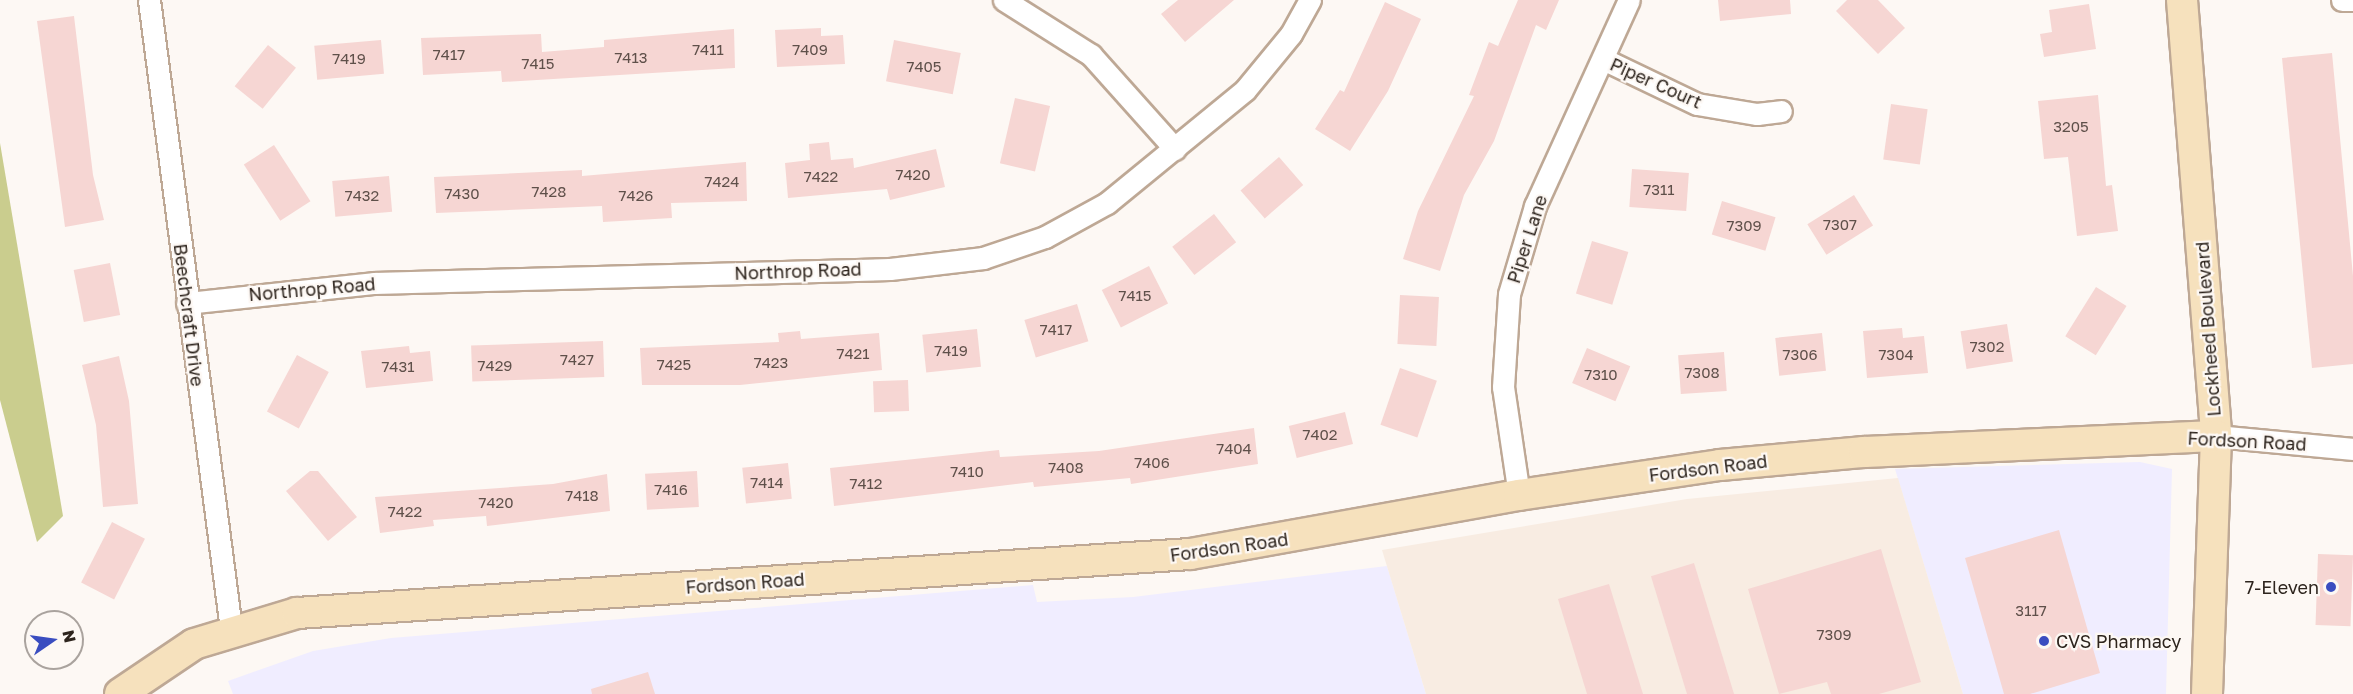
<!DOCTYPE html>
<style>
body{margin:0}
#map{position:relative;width:2353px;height:694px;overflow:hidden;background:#fdf8f4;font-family:"Golos Text",sans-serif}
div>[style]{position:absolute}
.commercial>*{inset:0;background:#f0edff}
.built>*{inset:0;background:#f8ece2}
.forest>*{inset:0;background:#cacd8e}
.building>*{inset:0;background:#f6d6d3;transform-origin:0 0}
.roads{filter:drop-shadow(2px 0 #bea895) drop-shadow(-2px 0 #bea895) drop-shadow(0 2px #bea895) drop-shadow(0 -2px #bea895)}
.street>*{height:21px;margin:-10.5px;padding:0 10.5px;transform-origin:10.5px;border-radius:10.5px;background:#fff}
.secondary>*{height:30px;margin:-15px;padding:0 15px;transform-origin:15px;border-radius:15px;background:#f6e1bd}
.dots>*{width:16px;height:16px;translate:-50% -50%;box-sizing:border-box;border:3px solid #fdf8f4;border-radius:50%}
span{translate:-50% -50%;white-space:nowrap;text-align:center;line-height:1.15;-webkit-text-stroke:4.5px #fdf8f4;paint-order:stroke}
.number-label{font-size:15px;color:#5f504a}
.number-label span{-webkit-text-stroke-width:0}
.street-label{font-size:18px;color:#2d241d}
.poi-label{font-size:18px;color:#2d241d}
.right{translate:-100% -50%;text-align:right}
.left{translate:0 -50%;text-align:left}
.north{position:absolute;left:24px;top:610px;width:60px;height:60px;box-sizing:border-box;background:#fdf8f4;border:2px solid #aaa39e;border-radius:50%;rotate:77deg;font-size:16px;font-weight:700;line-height:24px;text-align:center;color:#2d241d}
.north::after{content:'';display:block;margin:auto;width:21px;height:27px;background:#3a4dc0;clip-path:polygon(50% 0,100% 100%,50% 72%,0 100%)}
</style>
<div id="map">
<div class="commercial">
<i style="clip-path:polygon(2140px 462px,2172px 469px,2166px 694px,1963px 694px,1895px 469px)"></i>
<i style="clip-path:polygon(1387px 566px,1426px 694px,233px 694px,228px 681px,313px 651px,391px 638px,1033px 585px,1037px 602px,1133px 597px)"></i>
</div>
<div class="built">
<i style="clip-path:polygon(1898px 478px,1963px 694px,1426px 694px,1382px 550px,1687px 499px)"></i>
</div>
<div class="forest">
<i style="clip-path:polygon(0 143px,63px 516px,37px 542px,0 400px)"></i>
</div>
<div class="building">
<i style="clip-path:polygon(1178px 0,1234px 0,1185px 42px,1161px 14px)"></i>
<i style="clip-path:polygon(1518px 0,1559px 0,1546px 30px,1536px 25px,1494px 141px,1464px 195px,1440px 271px,1403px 259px,1418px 211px,1474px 96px,1469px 95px,1489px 42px,1498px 46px)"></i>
<i style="clip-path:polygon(1718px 0,1790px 0,1791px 14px,1720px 21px)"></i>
<i style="clip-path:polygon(1847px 0,1878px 0,1905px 28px,1878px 54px,1836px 11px)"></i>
<i style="clip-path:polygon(1385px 2px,1421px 19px,1388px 91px,1350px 151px,1315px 129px,1340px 90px,1344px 92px)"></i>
<i style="clip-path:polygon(2089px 4px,2096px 49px,2044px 57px,2040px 34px,2052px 32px,2049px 10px)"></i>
<i style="clip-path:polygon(74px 16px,93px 175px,104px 220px,65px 227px,37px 21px)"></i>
<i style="clip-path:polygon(821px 28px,821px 36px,843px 35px,845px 64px,777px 67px,775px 30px)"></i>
<i style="clip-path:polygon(734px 29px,735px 68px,502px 82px,501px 71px,423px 75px,421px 38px,541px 34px,542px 52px,604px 47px,604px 40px)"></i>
<i style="left:381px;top:40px;width:34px;height:67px;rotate:85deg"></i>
<i style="left:894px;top:40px;width:68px;height:42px;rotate:11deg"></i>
<i style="left:268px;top:45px;width:36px;height:53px;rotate:39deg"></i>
<i style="clip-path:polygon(2332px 53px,2353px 276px,2353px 364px,2312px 368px,2282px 58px)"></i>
<i style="clip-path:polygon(2098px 95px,2106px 186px,2112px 185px,2118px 231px,2077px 236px,2068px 157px,2044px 159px,2038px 101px)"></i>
<i style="left:1015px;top:98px;width:36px;height:67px;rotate:13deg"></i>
<i style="left:1891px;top:104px;width:37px;height:56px;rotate:8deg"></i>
<i style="clip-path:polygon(829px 142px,831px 160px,853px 158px,854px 168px,936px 149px,945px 187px,890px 200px,887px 189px,788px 198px,785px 163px,810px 160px,809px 144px)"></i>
<i style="left:274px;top:145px;width:67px;height:36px;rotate:57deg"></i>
<i style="left:1279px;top:157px;width:37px;height:51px;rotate:49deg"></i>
<i style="clip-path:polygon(746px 162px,747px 201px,671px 203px,672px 218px,603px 222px,602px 206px,436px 213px,434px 177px,582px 170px,582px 176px)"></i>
<i style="left:1632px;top:169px;width:57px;height:38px;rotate:4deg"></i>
<i style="left:389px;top:176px;width:36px;height:57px;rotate:85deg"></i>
<i style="left:1854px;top:195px;width:36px;height:55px;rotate:58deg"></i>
<i style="left:1722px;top:201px;width:56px;height:35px;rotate:17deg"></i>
<i style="left:1214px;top:214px;width:36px;height:53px;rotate:52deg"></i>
<i style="left:1592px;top:241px;width:38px;height:55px;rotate:17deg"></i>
<i style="left:110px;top:263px;width:53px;height:37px;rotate:79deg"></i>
<i style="left:1149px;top:266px;width:42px;height:53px;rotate:63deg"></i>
<i style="left:2096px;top:287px;width:36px;height:58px;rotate:32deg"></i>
<i style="left:1400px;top:295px;width:39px;height:49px;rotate:3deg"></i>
<i style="left:1077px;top:304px;width:39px;height:55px;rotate:73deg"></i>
<i style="left:2007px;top:324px;width:38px;height:47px;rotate:81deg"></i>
<i style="clip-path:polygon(1902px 328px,1903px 338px,1924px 336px,1928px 373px,1867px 378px,1863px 331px)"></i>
<i style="left:977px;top:329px;width:38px;height:55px;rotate:84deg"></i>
<i style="clip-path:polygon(800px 331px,801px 339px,879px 333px,882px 370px,740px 385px,642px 385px,640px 348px,779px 342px,778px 333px)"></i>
<i style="left:1822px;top:333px;width:38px;height:47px;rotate:84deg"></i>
<i style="left:603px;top:341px;width:36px;height:132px;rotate:88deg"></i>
<i style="clip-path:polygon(409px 346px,410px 353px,430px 351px,433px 381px,366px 388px,361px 351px)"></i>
<i style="left:1587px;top:348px;width:47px;height:38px;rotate:23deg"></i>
<i style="left:1724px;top:352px;width:39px;height:46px;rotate:86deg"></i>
<i style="left:297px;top:355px;width:36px;height:64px;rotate:28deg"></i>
<i style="clip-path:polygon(119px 356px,129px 401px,138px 504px,103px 507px,96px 425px,82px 365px)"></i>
<i style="left:1400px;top:368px;width:39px;height:60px;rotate:19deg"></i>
<i style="left:908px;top:380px;width:31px;height:35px;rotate:88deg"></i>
<i style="left:1345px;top:412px;width:33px;height:58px;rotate:76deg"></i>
<i style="clip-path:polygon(1254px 428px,1258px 464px,1131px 484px,1130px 478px,1034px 487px,1033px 482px,834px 506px,830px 468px,999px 450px,1000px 457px,1099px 451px)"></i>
<i style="left:788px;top:463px;width:36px;height:46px;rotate:84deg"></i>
<i style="clip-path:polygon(310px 471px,318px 471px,357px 517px,328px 541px,286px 491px)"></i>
<i style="left:697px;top:471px;width:36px;height:52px;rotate:87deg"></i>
<i style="clip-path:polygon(607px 474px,610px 511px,487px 526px,486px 516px,433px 520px,434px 526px,380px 533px,375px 497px,553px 484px)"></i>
<i style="left:112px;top:522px;width:37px;height:68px;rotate:27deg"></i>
<i style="clip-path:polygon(2059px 530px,2100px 673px,2030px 694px,2004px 694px,1965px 558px)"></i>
<i style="clip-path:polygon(1881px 549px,1921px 682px,1879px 694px,1831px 694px,1827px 682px,1779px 694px,1748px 589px)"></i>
<i style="left:2318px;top:554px;width:35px;height:71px;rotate:2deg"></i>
<i style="left:1694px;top:563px;width:137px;height:45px;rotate:73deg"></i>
<i style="clip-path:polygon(1609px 584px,1643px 694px,1587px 694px,1558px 599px)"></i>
<i style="clip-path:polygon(648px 672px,655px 694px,592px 694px,591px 689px)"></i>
</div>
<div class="roads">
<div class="street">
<i style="left:149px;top:0;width:634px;rotate:82.57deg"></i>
<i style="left:1004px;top:0;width:103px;rotate:32.3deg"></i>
<i style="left:1091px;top:55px;width:126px;rotate:48.2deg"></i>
<i style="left:2342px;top:0;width:11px"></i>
<i style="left:1603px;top:59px;width:104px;rotate:25.6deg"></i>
<i style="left:1697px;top:104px;width:61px;rotate:9.5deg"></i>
<i style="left:1757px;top:114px;width:24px;rotate:-7deg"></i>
<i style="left:187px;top:303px;width:188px;rotate:-6.1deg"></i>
<i style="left:374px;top:283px;width:516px;rotate:-1.55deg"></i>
<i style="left:890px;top:269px;width:94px;rotate:-6.7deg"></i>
<i style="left:983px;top:258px;width:65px;rotate:-18.7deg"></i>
<i style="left:1045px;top:237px;width:71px;rotate:-28.7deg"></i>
<i style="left:1107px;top:203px;width:178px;rotate:-39.3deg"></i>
<i style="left:1245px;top:90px;width:72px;rotate:-50.6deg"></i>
<i style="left:1291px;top:34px;width:39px;rotate:-61deg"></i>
<i style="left:2216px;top:436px;width:138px;rotate:5.4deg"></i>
<i style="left:1519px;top:495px;width:109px;rotate:-98.4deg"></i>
<i style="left:1503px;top:387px;width:93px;rotate:-86.3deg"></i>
<i style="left:1509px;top:294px;width:92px;rotate:-73.5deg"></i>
<i style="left:1535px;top:206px;width:226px;rotate:-65.5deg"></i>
</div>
<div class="secondary">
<i style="left:2182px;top:0;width:437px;rotate:85.5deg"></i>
<i style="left:2216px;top:436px;width:258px;rotate:92deg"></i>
<i style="left:120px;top:694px;width:89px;rotate:-34deg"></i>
<i style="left:194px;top:644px;width:108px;rotate:-16.8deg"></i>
<i style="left:297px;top:613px;width:895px;rotate:-3.78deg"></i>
<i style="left:1190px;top:554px;width:334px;rotate:-10.2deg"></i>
<i style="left:1519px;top:495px;width:203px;rotate:-8.5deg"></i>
<i style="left:1720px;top:465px;width:145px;rotate:-5.2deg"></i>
<i style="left:1864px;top:452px;width:352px;rotate:-2.6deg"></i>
</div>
</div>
<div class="dots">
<i style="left:2331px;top:587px;background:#3a4dc0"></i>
<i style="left:2044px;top:641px;background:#3a4dc0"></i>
</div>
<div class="number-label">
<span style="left:708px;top:50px">7411</span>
<span style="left:810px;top:50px">7409</span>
<span style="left:449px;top:55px">7417</span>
<span style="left:631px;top:58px">7413</span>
<span style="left:349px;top:59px">7419</span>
<span style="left:538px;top:64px">7415</span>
<span style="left:924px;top:67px">7405</span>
<span style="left:2071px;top:127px">3205</span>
<span style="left:913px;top:175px">7420</span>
<span style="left:821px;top:177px">7422</span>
<span style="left:722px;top:182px">7424</span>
<span style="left:1659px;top:190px">7311</span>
<span style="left:549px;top:192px">7428</span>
<span style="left:462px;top:194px">7430</span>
<span style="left:362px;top:196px">7432</span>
<span style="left:636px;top:196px">7426</span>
<span style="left:1840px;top:225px">7307</span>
<span style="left:1744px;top:226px">7309</span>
<span style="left:1135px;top:296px">7415</span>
<span style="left:1056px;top:330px">7417</span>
<span style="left:1987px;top:347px">7302</span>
<span style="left:951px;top:351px">7419</span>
<span style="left:853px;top:354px">7421</span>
<span style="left:1800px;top:355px">7306</span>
<span style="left:1896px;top:355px">7304</span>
<span style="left:577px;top:360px">7427</span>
<span style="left:771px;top:363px">7423</span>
<span style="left:674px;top:365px">7425</span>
<span style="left:495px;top:366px">7429</span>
<span style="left:398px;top:367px">7431</span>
<span style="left:1702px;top:373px">7308</span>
<span style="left:1601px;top:375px">7310</span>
<span style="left:1320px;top:435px">7402</span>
<span style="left:1234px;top:449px">7404</span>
<span style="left:1152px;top:463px">7406</span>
<span style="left:1066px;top:468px">7408</span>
<span style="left:967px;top:472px">7410</span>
<span style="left:767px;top:483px">7414</span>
<span style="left:866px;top:484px">7412</span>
<span style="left:671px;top:490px">7416</span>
<span style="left:582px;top:496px">7418</span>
<span style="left:496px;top:503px">7420</span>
<span style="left:405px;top:512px">7422</span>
<span style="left:2031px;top:611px">3117</span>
<span style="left:1834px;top:635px">7309</span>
</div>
<div class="street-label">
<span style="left:1656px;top:83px;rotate:24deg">Piper Court</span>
<span style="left:1527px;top:239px;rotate:-72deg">Piper Lane</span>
<span style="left:798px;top:271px;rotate:-2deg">Northrop Road</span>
<span style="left:312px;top:289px;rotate:-5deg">Northrop Road</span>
<span style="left:189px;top:315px;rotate:83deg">Beechcraft Drive</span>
<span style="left:2208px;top:329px;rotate:-94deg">Lockheed Boulevard</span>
<span style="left:2247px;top:441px;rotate:3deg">Fordson Road</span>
<span style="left:1708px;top:468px;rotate:-7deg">Fordson Road</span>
<span style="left:1229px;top:547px;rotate:-8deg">Fordson Road</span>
<span style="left:745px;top:583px;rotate:-4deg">Fordson Road</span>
</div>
<div class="poi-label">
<span class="right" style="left:2319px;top:587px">7-Eleven</span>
<span class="left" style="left:2056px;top:641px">CVS Pharmacy</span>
</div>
<div class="north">N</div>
</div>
